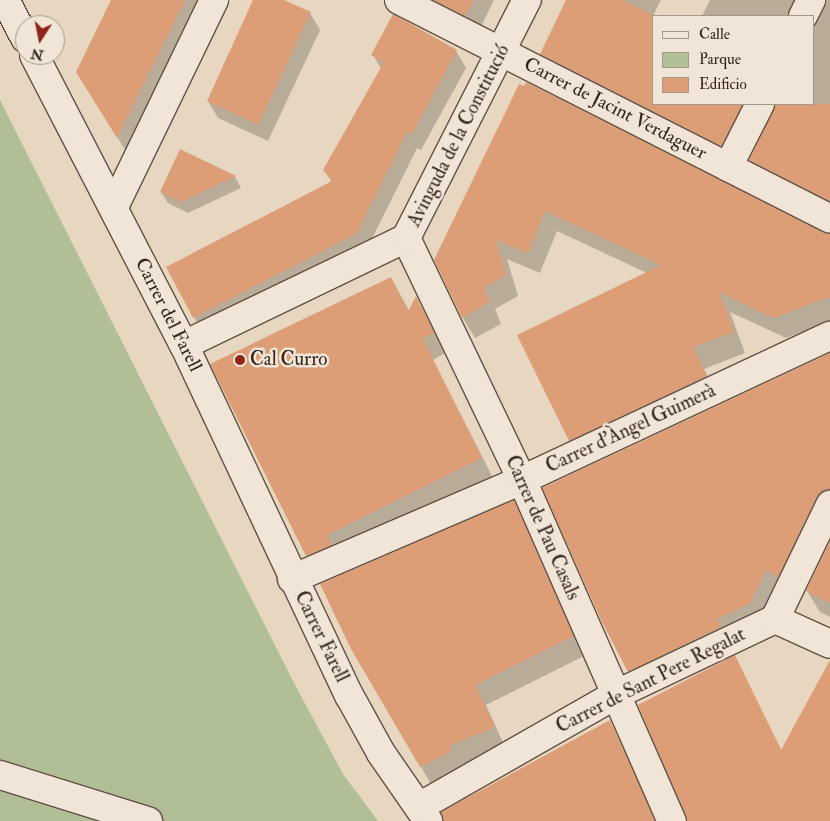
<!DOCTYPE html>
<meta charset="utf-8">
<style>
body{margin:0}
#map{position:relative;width:830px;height:821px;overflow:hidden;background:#e8d7c0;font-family:"IM FELL Double Pica",serif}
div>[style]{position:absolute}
.green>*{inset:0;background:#b1bf96}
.shadow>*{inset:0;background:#0003}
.building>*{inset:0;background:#dd9d76}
.roads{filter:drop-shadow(1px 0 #605144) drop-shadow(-1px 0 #605144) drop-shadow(0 1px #605144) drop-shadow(0 -1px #605144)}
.street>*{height:28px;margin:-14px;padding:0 14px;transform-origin:14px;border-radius:14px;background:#f0e5d6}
.secondary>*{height:28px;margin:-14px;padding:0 14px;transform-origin:14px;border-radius:14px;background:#f0e5d6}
.dots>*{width:14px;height:14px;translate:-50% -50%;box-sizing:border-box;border:2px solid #f0e5d6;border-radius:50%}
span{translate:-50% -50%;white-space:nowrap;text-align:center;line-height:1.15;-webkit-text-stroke:5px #f0e5d6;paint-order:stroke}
.street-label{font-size:19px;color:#33241b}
.poi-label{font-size:19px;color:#33241b}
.left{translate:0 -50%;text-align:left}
.legend{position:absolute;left:652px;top:15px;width:162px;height:90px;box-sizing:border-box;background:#f0e5d6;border:1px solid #a4988b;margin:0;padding:6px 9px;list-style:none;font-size:15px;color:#33241b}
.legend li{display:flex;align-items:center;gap:10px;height:25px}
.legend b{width:25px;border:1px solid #a4988b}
.north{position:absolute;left:15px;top:15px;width:50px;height:50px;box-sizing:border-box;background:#f0e5d6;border:1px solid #a4988b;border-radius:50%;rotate:191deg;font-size:14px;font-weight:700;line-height:20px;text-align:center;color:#33241b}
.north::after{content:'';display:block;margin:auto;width:18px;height:22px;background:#8f2418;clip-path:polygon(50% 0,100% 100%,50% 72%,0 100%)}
</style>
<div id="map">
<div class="green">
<i style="clip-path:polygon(0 100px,294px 683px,343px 774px,378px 821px,0 821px)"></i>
</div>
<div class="shadow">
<i style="clip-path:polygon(113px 0,202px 0,127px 153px,88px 89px)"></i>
<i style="clip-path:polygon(255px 0,281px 0,310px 13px,320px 30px,268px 141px,218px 118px,208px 101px)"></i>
<i style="clip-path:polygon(403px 0,494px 0,477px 35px)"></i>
<i style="clip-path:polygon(568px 0,661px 0,653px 16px,654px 104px,814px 104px,814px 27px,825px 6px,808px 16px,702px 16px,710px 0,830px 0,830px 216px,763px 181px,750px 160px,776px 110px,771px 109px,733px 166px,553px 75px,541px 54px)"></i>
<i style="clip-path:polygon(456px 51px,466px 68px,421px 150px,417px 148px,366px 251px,203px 334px,194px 317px,332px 183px,325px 170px,381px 69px,373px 55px)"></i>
<i style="clip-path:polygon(519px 86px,830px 236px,830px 322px,786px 338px,730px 312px,745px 353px,704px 369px,718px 397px,582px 461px,570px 440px,647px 273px,557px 231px,540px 273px,507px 259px,518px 296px,495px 309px,501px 324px,475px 338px,463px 318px)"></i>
<i style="clip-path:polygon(180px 151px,235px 177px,241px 188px,188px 213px,168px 203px,161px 192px)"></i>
<i style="clip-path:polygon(391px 278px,410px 312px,416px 298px,427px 317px,445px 353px,433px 360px,493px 478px,318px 575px,307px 555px)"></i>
<i style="clip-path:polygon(830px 355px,830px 519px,762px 624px,641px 692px,629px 671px)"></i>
<i style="clip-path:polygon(513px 502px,584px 656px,486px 705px,505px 747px,460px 766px,463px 771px,432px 786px,352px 648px)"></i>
<i style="clip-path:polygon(830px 544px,830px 617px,820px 612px,807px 591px)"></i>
<i style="clip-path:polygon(734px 657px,782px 751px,830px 663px,830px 821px,688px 821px)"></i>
<i style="clip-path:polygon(610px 721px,657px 821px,457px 821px)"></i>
</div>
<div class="building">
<i style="clip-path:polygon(111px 0,185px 0,117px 138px,76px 72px)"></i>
<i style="clip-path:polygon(253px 0,284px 0,311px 12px,258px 125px,207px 101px)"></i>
<i style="clip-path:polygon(433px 0,473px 0,465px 16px)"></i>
<i style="clip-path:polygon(566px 0,623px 0,654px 15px,654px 104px,743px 104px,721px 146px,540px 54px)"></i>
<i style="clip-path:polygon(393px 14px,457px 50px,412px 134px,407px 132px,356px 234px,193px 318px,166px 267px,332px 181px,323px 170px,384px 62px,371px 55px)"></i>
<i style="clip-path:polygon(526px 82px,830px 234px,830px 297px,773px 318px,719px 292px,734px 332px,693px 347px,707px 376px,569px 441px,517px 335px,661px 265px,545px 211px,528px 253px,496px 240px,506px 275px,484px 288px,490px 302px,462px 318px,434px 260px,519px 84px,524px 86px)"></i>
<i style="clip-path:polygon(776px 104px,830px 104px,830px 201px,749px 160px)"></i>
<i style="clip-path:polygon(180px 149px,236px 176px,181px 202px,160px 192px)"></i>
<i style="clip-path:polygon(391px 277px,408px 312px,416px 296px,434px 333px,423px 339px,482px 458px,327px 535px,332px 545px,306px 556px,210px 364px)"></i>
<i style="clip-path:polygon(830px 353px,830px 490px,816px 498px,778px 577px,766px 570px,750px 603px,717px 619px,721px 627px,628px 672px,602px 622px,542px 488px)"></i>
<i style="clip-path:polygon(514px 500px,574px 636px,475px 685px,495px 727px,449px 746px,452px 751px,420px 767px,351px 649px,320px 584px)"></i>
<i style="clip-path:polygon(830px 541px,830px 603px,806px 591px)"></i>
<i style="clip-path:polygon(735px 655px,781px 750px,830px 660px,830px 821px,687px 821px,638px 705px)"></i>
<i style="clip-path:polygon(610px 720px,655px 821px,443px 821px,441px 812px)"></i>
</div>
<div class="roads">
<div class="street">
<i style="left:5px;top:0;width:43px;rotate:62.2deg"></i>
<i style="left:399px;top:0;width:483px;rotate:26.9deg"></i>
<i style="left:803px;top:16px;width:18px;rotate:-63deg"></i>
<i style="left:34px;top:55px;width:326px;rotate:62.7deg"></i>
<i style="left:184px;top:345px;width:387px;rotate:64.8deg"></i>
<i style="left:349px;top:695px;width:66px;rotate:61.1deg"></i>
<i style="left:381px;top:753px;width:83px;rotate:55.3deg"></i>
<i style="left:728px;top:167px;width:71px;rotate:-63.1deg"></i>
<i style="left:114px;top:207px;width:230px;rotate:-64.2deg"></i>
<i style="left:406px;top:238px;width:268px;rotate:64.4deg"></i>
<i style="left:522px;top:480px;width:373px;rotate:66.3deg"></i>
<i style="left:184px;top:345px;width:246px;rotate:-25.7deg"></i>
<i style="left:406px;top:238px;width:267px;rotate:-63.1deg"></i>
<i style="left:292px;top:579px;width:250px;rotate:-23.3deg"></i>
<i style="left:522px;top:480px;width:340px;rotate:-25.1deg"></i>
<i style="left:775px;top:619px;width:60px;rotate:24.4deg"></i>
<i style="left:419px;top:807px;width:226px;rotate:-29.7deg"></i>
<i style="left:615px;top:695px;width:177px;rotate:-25.4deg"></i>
<i style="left:775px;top:619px;width:127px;rotate:-64.2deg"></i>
</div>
<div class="secondary">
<i style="left:0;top:775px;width:155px;rotate:17.3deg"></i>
</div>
</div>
<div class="dots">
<i style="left:240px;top:360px;background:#8f2418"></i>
</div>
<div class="street-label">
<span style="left:615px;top:109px;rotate:27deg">Carrer de Jacint Verdaguer</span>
<span style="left:459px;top:136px;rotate:-63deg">Avinguda de la Constitució</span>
<span style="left:168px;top:315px;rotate:63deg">Carrer del Farell</span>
<span style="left:631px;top:429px;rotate:-25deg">Carrer d'Àngel Guimerà</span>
<span style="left:542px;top:528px;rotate:66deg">Carrer de Pau Casals</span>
<span style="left:321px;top:637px;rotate:64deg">Carrer Farell</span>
<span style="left:651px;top:681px;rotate:-27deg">Carrer de Sant Pere Regalat</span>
</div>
<div class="poi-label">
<span class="left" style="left:250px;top:360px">Cal Curro</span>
</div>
<ul class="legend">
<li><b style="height:6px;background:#f0e5d6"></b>Calle</li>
<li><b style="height:14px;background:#b1bf96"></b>Parque</li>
<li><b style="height:14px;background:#dd9d76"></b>Edificio</li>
</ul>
<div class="north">N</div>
</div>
